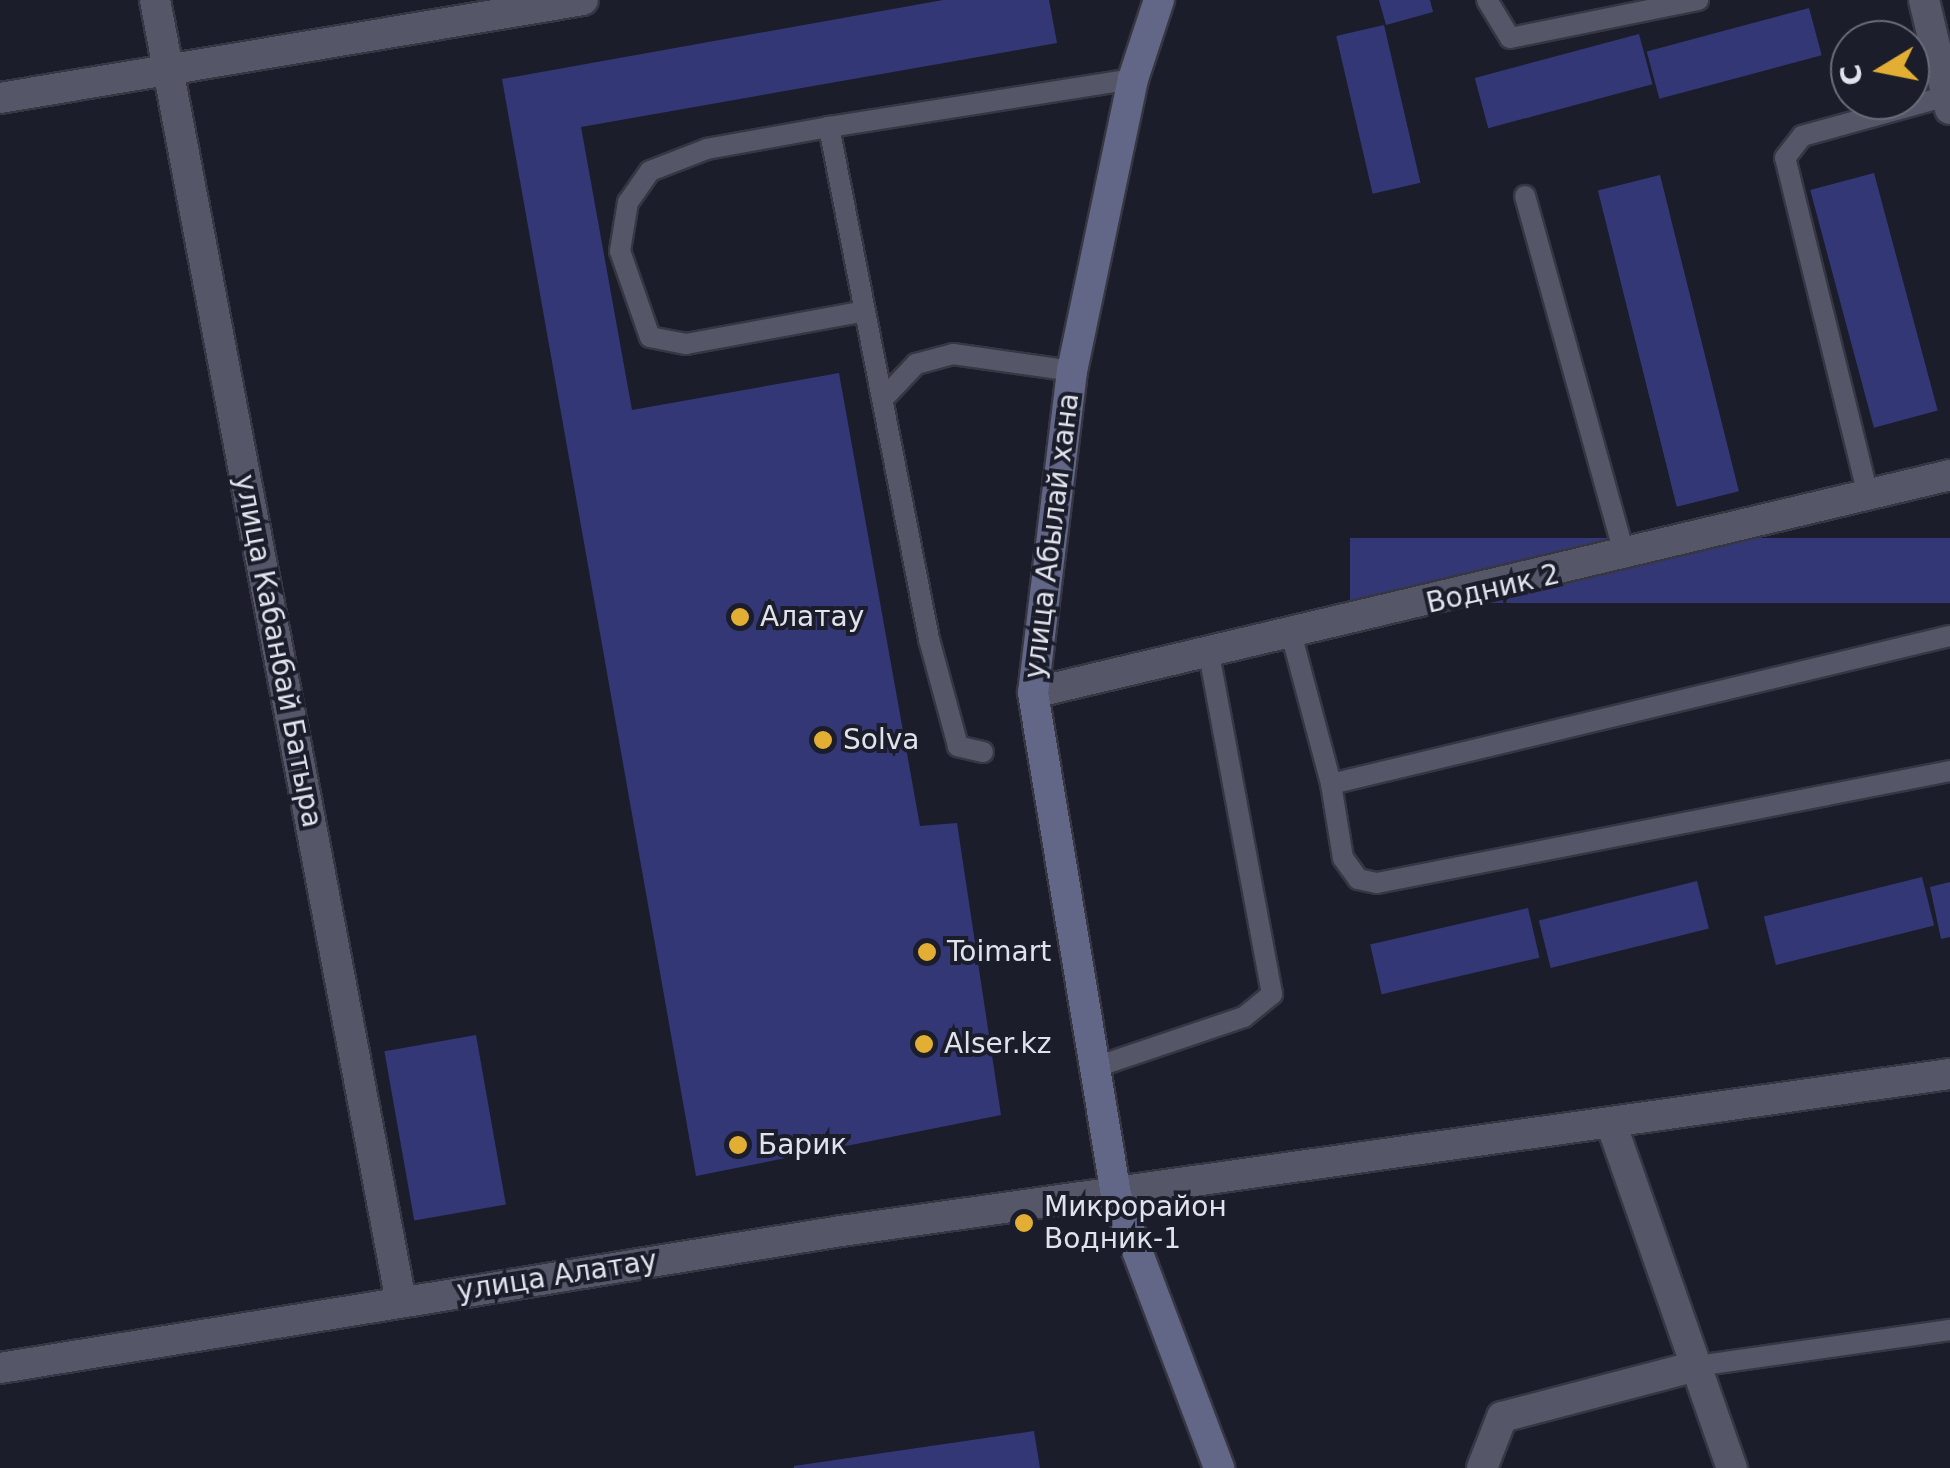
<!DOCTYPE html>
<meta charset="utf-8">
<style>
body{margin:0}
#map{position:relative;width:1950px;height:1468px;overflow:hidden;background:#1b1d2b;font-family:"DejaVu Sans",sans-serif}
div>[style]{position:absolute}
.building>*{inset:0;background:#343776;transform-origin:0 0}
.roads{filter:drop-shadow(2px 0 #363743) drop-shadow(-2px 0 #363743) drop-shadow(0 2px #363743) drop-shadow(0 -2px #363743)}
.service>*{height:20px;margin:-10px;padding:0 10px;transform-origin:10px;border-radius:10px;background:#555768}
.minor>*{height:30px;margin:-15px;padding:0 15px;transform-origin:15px;border-radius:15px;background:#555768}
.secondary>*{height:30px;margin:-15px;padding:0 15px;transform-origin:15px;border-radius:15px;background:#636787}
.dots>*{width:28px;height:28px;translate:-50% -50%;box-sizing:border-box;border:5px solid #1b1d2b;border-radius:50%}
span{translate:-50% -50%;white-space:nowrap;text-align:center;line-height:1.15;-webkit-text-stroke:8px #1b1d2b;paint-order:stroke}
.street-label{font-size:28px;color:#e0e2ec}
.poi-label{font-size:28px;color:#e0e2ec}
.left{translate:0 -50%;text-align:left}
.north{position:absolute;left:1830px;top:20px;width:100px;height:100px;box-sizing:border-box;background:#1b1d2b;border:2px solid #6a6c78;border-radius:50%;rotate:260deg;font-size:28px;font-weight:700;line-height:40px;text-align:center;color:#e0e2ec}
.north::after{content:'';display:block;margin:auto;width:35px;height:45px;background:#e2ae34;clip-path:polygon(50% 0,100% 100%,50% 72%,0 100%)}
</style>
<div id="map">
<div class="building">
<i style="clip-path:polygon(943px 0,1049px 0,1057px 43px,581px 127px,632px 410px,839px 373px,920px 826px,957px 823px,1001px 1115px,696px 1176px,502px 79px)"></i>
<i style="clip-path:polygon(1379px 0,1430px 0,1433px 12px,1386px 25px)"></i>
<i style="left:1809px;top:8px;width:49px;height:168px;rotate:75deg"></i>
<i style="left:1384px;top:25px;width:162px;height:49px;rotate:77deg"></i>
<i style="left:1639px;top:34px;width:52px;height:170px;rotate:75deg"></i>
<i style="left:1874px;top:173px;width:246px;height:66px;rotate:75deg"></i>
<i style="left:1660px;top:175px;width:326px;height:64px;rotate:76deg"></i>
<i style="left:1950px;top:538px;width:65px;height:600px;rotate:90deg"></i>
<i style="left:1922px;top:877px;width:50px;height:163px;rotate:76deg"></i>
<i style="left:1697px;top:881px;width:49px;height:163px;rotate:76deg"></i>
<i style="clip-path:polygon(1950px 882px,1950px 937px,1941px 939px,1930px 887px)"></i>
<i style="left:1528px;top:908px;width:51px;height:162px;rotate:77deg"></i>
<i style="left:476px;top:1035px;width:172px;height:93px;rotate:80deg"></i>
<i style="clip-path:polygon(1034px 1431px,1040px 1468px,794px 1468px,794px 1466px)"></i>
</div>
<div class="roads">
<div class="service">
<i style="left:1487px;top:0;width:44px;rotate:58.8deg"></i>
<i style="left:1510px;top:38px;width:192px;rotate:-11.4deg"></i>
<i style="left:829px;top:127px;width:124px;rotate:169.8deg"></i>
<i style="left:707px;top:149px;width:61px;rotate:158.9deg"></i>
<i style="left:650px;top:171px;width:38px;rotate:125deg"></i>
<i style="left:628px;top:202px;width:50px;rotate:99.3deg"></i>
<i style="left:620px;top:251px;width:91px;rotate:70.8deg"></i>
<i style="left:650px;top:337px;width:37px;rotate:11deg"></i>
<i style="left:686px;top:344px;width:182px;rotate:-10.4deg"></i>
<i style="left:1525px;top:196px;width:375px;rotate:74.5deg"></i>
<i style="left:883px;top:399px;width:48px;rotate:-46.7deg"></i>
<i style="left:916px;top:364px;width:38px;rotate:-15deg"></i>
<i style="left:953px;top:354px;width:120px;rotate:8.1deg"></i>
<i style="left:1868px;top:495px;width:347px;rotate:-103.8deg"></i>
<i style="left:1785px;top:158px;width:28px;rotate:-52deg"></i>
<i style="left:1802px;top:136px;width:150px;rotate:-15.4deg"></i>
<i style="left:1292px;top:637px;width:152px;rotate:75.1deg"></i>
<i style="left:1331px;top:784px;width:636px;rotate:-13.45deg"></i>
<i style="left:983px;top:752px;width:26px;rotate:-167deg"></i>
<i style="left:958px;top:746px;width:111px;rotate:-105.2deg"></i>
<i style="left:929px;top:639px;width:522px;rotate:-101.05deg"></i>
<i style="left:829px;top:127px;width:308px;rotate:-9deg"></i>
<i style="left:1331px;top:784px;width:75px;rotate:80.8deg"></i>
<i style="left:1343px;top:858px;width:26px;rotate:54deg"></i>
<i style="left:1358px;top:879px;width:19px;rotate:12deg"></i>
<i style="left:1377px;top:883px;width:584px;rotate:-11.06deg"></i>
<i style="left:1096px;top:1067px;width:156px;rotate:-18.7deg"></i>
<i style="left:1244px;top:1017px;width:36px;rotate:-39deg"></i>
<i style="left:1272px;top:994px;width:345px;rotate:-100.5deg"></i>
<i style="left:1697px;top:1366px;width:256px;rotate:-8.1deg"></i>
</div>
<div class="minor">
<i style="left:155px;top:0;width:1325px;rotate:79.3deg"></i>
<i style="left:1924px;top:0;width:112px;rotate:76.6deg"></i>
<i style="left:0;top:98px;width:591px;rotate:-9.54deg"></i>
<i style="left:1033px;top:693px;width:943px;rotate:-13.37deg"></i>
<i style="left:1611px;top:1123px;width:366px;rotate:70.7deg"></i>
<i style="left:0;top:1368px;width:852px;rotate:-9.25deg"></i>
<i style="left:841px;top:1231px;width:1120px;rotate:-8.06deg"></i>
<i style="left:1482px;top:1468px;width:55px;rotate:-68.6deg"></i>
<i style="left:1502px;top:1417px;width:202px;rotate:-14.7deg"></i>
</div>
<div class="secondary">
<i style="left:1159px;top:0;width:83px;rotate:108.2deg"></i>
<i style="left:1133px;top:79px;width:298px;rotate:101.8deg"></i>
<i style="left:1072px;top:371px;width:324px;rotate:96.9deg"></i>
<i style="left:1033px;top:693px;width:509px;rotate:80.61deg"></i>
<i style="left:1116px;top:1195px;width:292px;rotate:69.3deg"></i>
</div>
</div>
<div class="dots">
<i style="left:740px;top:617px;background:#e2ae34"></i>
<i style="left:823px;top:740px;background:#e2ae34"></i>
<i style="left:927px;top:952px;background:#e2ae34"></i>
<i style="left:924px;top:1044px;background:#e2ae34"></i>
<i style="left:738px;top:1145px;background:#e2ae34"></i>
<i style="left:1024px;top:1223px;background:#e2ae34"></i>
</div>
<div class="street-label">
<span style="left:1052px;top:536px;rotate:-83deg">улица Абылай хана</span>
<span style="left:1493px;top:589px;rotate:-13deg">Водник 2</span>
<span style="left:278px;top:651px;rotate:79deg">улица Кабанбай Батыра</span>
<span style="left:557px;top:1276px;rotate:-9deg">улица Алатау</span>
</div>
<div class="poi-label">
<span class="left" style="left:760px;top:617px">Алатау</span>
<span class="left" style="left:843px;top:740px">Solva</span>
<span class="left" style="left:947px;top:952px">Toimart</span>
<span class="left" style="left:944px;top:1044px">Alser.kz</span>
<span class="left" style="left:758px;top:1145px">Барик</span>
<span class="left" style="left:1044px;top:1223px">Микрорайон<br>Водник-1</span>
</div>
<div class="north">С</div>
</div>
